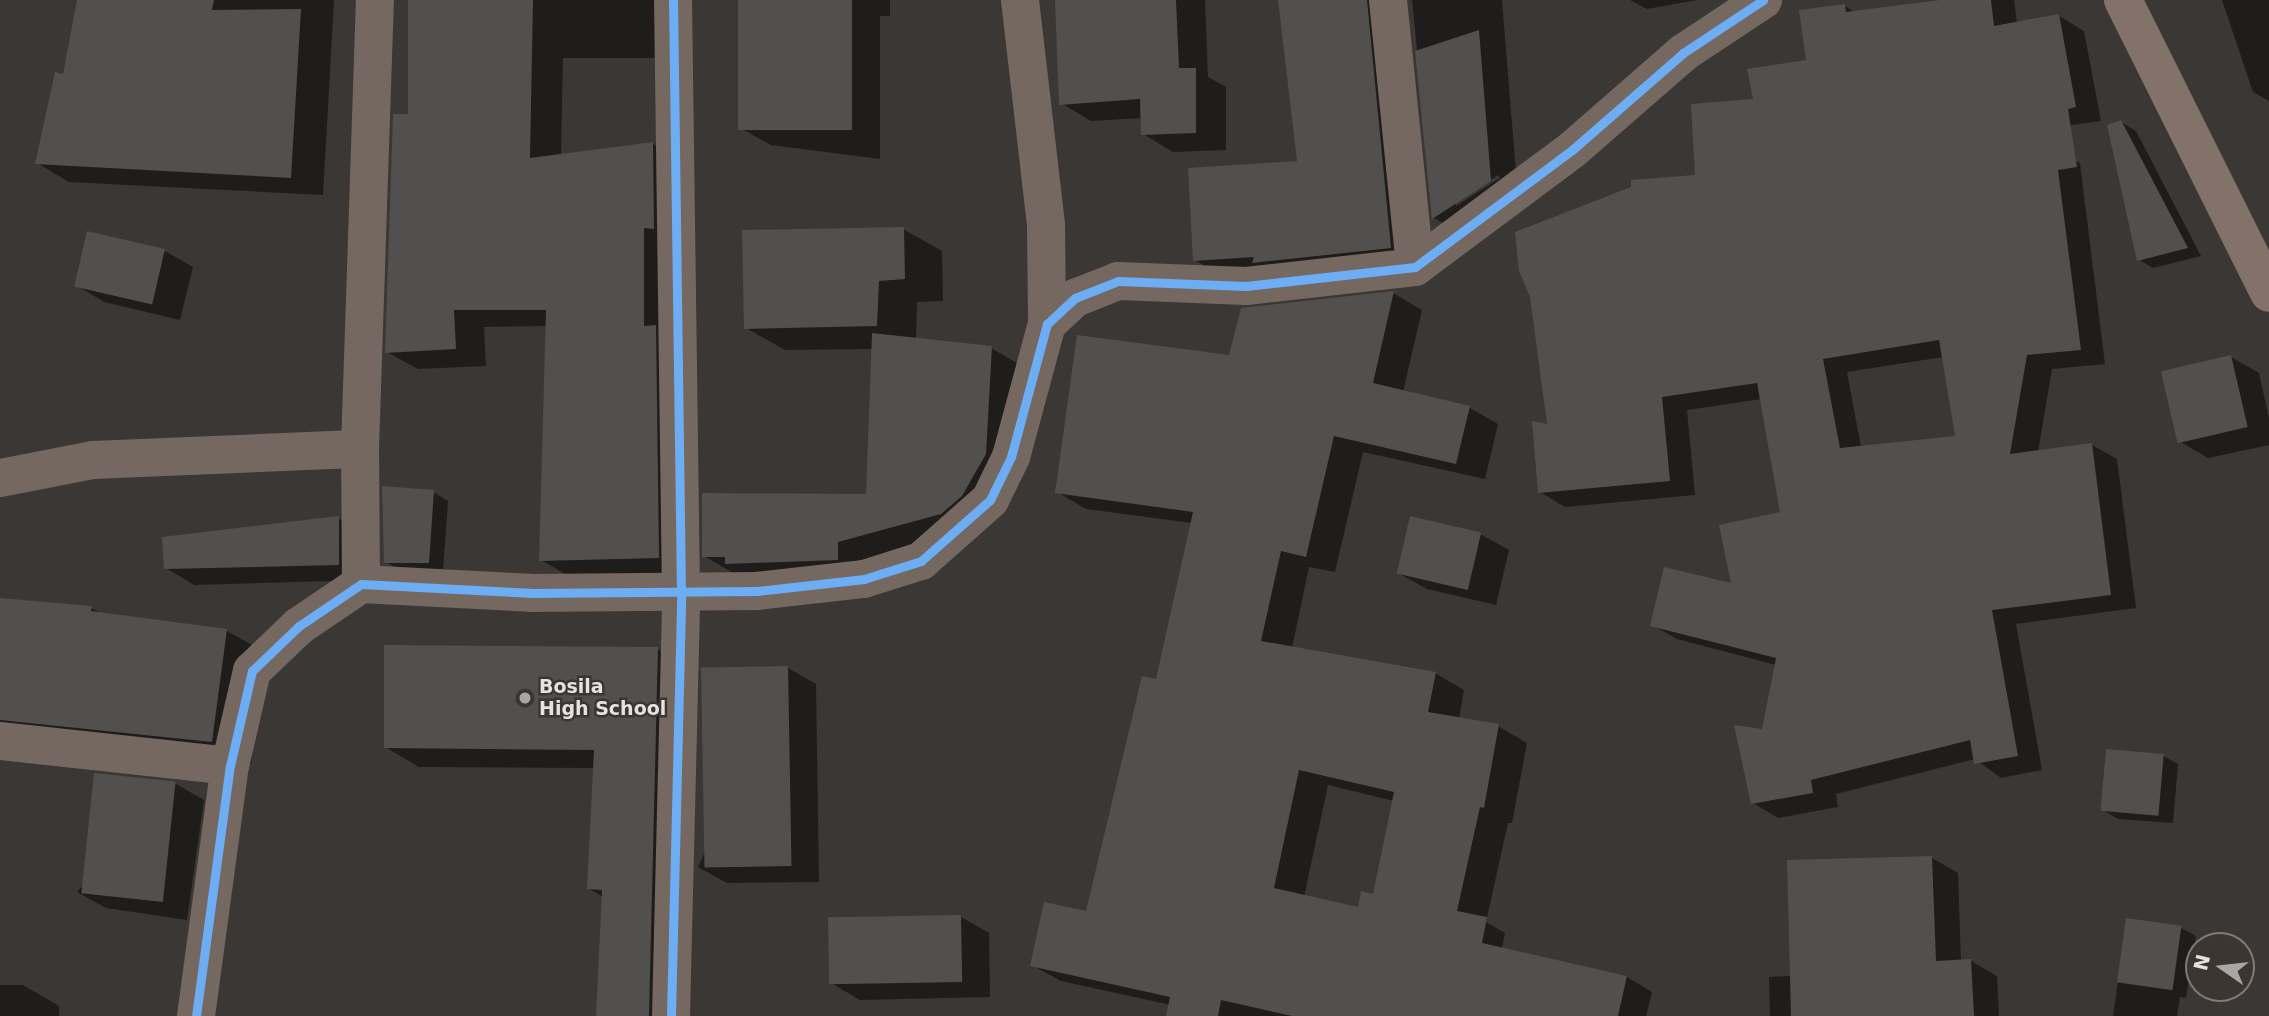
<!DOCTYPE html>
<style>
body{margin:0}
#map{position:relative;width:2269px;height:1016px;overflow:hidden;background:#3a3734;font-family:"DejaVu Sans",sans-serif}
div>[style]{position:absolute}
.shadow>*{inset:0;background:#0007}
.building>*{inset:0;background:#52504e;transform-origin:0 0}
.minor>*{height:38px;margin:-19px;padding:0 19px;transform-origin:19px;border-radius:19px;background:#756861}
.secondary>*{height:38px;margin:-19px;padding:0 19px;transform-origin:19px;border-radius:19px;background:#82726a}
.cycleway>*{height:9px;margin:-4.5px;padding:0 4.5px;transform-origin:4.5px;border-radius:4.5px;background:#6dadf4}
.dots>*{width:19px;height:19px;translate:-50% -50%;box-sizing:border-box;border:4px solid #3c3632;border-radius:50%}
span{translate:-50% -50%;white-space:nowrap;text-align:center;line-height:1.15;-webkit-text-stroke:5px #3c3632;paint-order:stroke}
.poi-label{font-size:19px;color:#e6e2e0;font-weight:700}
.left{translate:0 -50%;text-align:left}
.north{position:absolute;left:2185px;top:932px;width:70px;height:70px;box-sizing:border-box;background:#3c3632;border:2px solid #807b78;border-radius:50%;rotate:284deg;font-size:19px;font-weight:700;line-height:28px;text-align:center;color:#e6e2e0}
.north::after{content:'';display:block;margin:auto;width:24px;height:32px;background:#aaa6a4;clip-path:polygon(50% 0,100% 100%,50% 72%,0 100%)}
</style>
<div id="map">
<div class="shadow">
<i style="clip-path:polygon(79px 0,334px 0,323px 195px,69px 182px,37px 163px,64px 76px)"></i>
<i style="clip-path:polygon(410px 0,692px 0,685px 6px,682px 58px,563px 58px,561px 156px,653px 144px,683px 161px,689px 575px,572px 578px,541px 560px,547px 326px,484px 327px,486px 366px,418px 369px,387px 352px,410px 115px)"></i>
<i style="clip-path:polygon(740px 0,890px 0,890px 16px,880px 16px,880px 159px,771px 145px,742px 129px)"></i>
<i style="clip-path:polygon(1057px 0,1205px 0,1208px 77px,1226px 87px,1226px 150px,1173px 152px,1143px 134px,1143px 118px,1091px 121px,1061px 103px)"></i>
<i style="clip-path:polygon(1280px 0,1404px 0,1418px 263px,1222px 276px,1195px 260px,1299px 163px)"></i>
<i style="clip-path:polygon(evenodd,1412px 0,1502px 0,1518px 197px,1461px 233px,1434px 218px,1412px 0,1498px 175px,1500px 178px,1456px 206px,1456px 202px,1498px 175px)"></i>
<i style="clip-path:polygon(1630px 0,1697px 0,1647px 9px)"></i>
<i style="clip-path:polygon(evenodd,1949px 0,2014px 0,2017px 24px,2059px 16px,2084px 31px,2101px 121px,1991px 136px,2055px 149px,2080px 163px,2105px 364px,2052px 369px,2038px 452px,2092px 445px,2117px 459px,2136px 608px,2016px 624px,2042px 770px,2001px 778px,1975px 759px,1836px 794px,1838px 807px,1778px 818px,1753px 803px,1776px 665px,1677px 639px,1652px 625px,1733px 585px,1782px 513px,1762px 399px,1687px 410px,1695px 495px,1565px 507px,1540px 492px,1549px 427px,1697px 177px,1755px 101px,1808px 61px,1845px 6px,1856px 13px,1949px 0,1943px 357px,1957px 438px,1861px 447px,1847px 372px,1943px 357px)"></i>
<i style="clip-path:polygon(2222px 0,2269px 0,2269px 101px,2253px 92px)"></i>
<i style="clip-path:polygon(2121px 122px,2136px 131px,2201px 256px,2153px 268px,2139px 260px)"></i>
<i style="clip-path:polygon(903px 229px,942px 251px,943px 301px,917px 302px,916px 339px,991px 348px,1027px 369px,998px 516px,874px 563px,740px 577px,704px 556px,867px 496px,873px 349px,785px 350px,746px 328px)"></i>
<i style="clip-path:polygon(88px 233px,165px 251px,193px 267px,180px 320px,104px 302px,76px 285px)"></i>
<i style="clip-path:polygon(evenodd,1393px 293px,1422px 310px,1403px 392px,1470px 408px,1498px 424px,1485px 479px,1363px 452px,1335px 572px,1309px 567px,1292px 648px,1435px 673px,1464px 690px,1459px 719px,1498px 726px,1527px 743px,1512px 823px,1508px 823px,1486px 922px,1505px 933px,1488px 1016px,1169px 1016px,1171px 1005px,1061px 981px,1032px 965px,1087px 914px,1157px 681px,1192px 523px,1086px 509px,1057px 492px,1231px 357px,1393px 293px,1328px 785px,1394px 801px,1374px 896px,1359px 909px,1304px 897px,1328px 785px)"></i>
<i style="clip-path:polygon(2231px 357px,2259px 373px,2269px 418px,2269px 445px,2208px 458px,2179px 441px)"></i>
<i style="clip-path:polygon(433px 492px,448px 501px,443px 571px,401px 571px,386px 562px)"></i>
<i style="clip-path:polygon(338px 518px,367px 534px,367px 580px,194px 585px,166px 568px)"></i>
<i style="clip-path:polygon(1480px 534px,1509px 550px,1496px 605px,1427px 589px,1398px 573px)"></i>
<i style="clip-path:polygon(0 599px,91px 608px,102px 614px,227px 631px,266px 653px,251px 764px,43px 741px,0 743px)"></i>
<i style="clip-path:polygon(657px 649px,691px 668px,685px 1016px,598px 1016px,603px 897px,588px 888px,595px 768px,419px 767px,385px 747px)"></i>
<i style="clip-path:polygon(788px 668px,816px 684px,819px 882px,727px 883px,698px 867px)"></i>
<i style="clip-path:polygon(2163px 756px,2178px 764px,2173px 823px,2118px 819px,2103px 810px)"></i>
<i style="clip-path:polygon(176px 784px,204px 800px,187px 920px,106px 908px,77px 892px)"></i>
<i style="clip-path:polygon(1932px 858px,1958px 873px,1961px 962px,1971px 961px,1997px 976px,1999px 1016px,1770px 1016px,1769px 977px,1792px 976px)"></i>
<i style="clip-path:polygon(961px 917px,989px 933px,990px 997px,860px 1000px,831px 983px)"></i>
<i style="clip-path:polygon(2127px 920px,2181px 928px,2196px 936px,2186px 998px,2180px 997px,2177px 1016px,2113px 1016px)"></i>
<i style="clip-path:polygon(1627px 977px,1652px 992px,1646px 1016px,1532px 1016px)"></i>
<i style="clip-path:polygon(0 985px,23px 985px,59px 1006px,59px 1016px,0 1016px)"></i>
</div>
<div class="building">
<i style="clip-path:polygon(77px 0,214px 0,212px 10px,301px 9px,291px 178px,35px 164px,55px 72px,63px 74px)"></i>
<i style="clip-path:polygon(408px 0,533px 0,530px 158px,653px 142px,654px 229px,644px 228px,644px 326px,656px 325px,659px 558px,539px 561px,546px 310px,454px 310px,456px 349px,385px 353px,393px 114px,408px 114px)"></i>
<i style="left:738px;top:0;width:114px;height:130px"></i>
<i style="clip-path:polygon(1055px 0,1176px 0,1179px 68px,1196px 68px,1196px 133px,1141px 135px,1140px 99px,1059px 105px)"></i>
<i style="clip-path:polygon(1278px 0,1367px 0,1391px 248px,1252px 263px,1254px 257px,1193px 261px,1188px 168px,1297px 161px)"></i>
<i style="clip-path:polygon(evenodd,1940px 0,1991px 0,1994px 26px,2059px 14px,2076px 107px,2068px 109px,2077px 167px,2058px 170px,2081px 350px,2027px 355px,2010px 454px,2092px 443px,2111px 595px,1992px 610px,2018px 756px,1974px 764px,1970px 740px,1811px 780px,1813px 793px,1751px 804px,1734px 725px,1762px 729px,1776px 658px,1650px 626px,1664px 567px,1731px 583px,1719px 525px,1780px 512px,1757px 383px,1662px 397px,1670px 481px,1538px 493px,1532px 421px,1547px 424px,1530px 297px,1519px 271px,1515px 232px,1631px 187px,1631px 180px,1695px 175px,1691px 104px,1753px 99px,1747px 69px,1806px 60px,1799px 10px,1845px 4px,1846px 12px,1940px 0,1939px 340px,1955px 436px,1840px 448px,1823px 359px,1939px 340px)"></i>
<i style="clip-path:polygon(1479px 30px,1491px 181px,1432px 219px,1415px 51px)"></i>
<i style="clip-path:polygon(2121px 120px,2188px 248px,2137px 261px,2107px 125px)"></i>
<i style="clip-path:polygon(904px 227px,905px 279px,879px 281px,877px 326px,744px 329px,742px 230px)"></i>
<i style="left:87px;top:231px;width:80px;height:57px;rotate:13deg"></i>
<i style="clip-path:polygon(evenodd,1394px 291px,1373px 383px,1470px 406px,1456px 464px,1334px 436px,1306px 557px,1281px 551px,1261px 641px,1436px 672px,1428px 712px,1499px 724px,1484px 808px,1480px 807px,1457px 911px,1487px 917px,1482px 943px,1627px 976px,1618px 1016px,1292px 1016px,1221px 1000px,1218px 1016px,1166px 1016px,1170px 997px,1030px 966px,1044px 902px,1086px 911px,1142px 676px,1156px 679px,1193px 512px,1055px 493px,1077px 335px,1229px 355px,1241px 308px,1394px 291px,1299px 770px,1394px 792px,1373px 894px,1361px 891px,1358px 907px,1274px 888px,1299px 770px)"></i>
<i style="clip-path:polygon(872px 333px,992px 346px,986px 454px,962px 496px,941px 514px,838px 542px,838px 560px,725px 564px,725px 557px,702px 557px,702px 493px,866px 494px)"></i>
<i style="left:2231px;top:355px;width:74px;height:72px;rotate:77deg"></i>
<i style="clip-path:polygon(382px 486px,434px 490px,429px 563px,384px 563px)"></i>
<i style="clip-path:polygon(339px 516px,339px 565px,164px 569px,162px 537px)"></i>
<i style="left:1410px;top:516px;width:73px;height:59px;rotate:13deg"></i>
<i style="clip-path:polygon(0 598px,92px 606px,91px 611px,227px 629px,212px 742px,0 720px)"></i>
<i style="clip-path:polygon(384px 645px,658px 647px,649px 1016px,596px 1016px,602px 890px,587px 889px,594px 750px,384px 748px)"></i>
<i style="left:788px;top:666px;width:200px;height:87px;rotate:89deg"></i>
<i style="left:2106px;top:749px;width:58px;height:62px;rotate:5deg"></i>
<i style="left:94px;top:773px;width:82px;height:121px;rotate:6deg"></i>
<i style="clip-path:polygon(1932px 856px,1936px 961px,1971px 959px,1974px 1016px,1791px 1016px,1787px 860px)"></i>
<i style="left:961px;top:915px;width:67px;height:133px;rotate:89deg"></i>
<i style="left:2126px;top:918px;width:56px;height:65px;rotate:8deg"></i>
</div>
<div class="minor">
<i style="left:1020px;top:0;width:226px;rotate:83.4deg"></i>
<i style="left:1046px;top:225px;width:99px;rotate:89.4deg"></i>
<i style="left:1388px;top:0;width:268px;rotate:84.2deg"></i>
<i style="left:0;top:478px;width:95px;rotate:-11deg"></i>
<i style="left:93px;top:460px;width:267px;rotate:-2.4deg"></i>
<i style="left:361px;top:584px;width:135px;rotate:-90.4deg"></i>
<i style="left:360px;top:449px;width:449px;rotate:-88.1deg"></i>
<i style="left:0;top:741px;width:231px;rotate:6.2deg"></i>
<i style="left:196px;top:1016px;width:252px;rotate:-82.3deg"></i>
<i style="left:230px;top:766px;width:98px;rotate:-77deg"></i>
<i style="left:252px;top:671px;width:65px;rotate:-43.8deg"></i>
<i style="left:299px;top:626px;width:75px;rotate:-34.1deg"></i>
<i style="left:361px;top:584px;width:169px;rotate:3deg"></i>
<i style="left:530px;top:593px;width:227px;rotate:-0.5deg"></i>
<i style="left:757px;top:591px;width:108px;rotate:-6.4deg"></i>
<i style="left:864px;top:579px;width:60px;rotate:-17.5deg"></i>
<i style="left:921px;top:561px;width:92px;rotate:-41.5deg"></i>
<i style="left:990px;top:500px;width:48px;rotate:-64deg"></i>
<i style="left:1011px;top:457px;width:138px;rotate:-74.9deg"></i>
<i style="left:1047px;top:324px;width:38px;rotate:-43deg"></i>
<i style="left:1075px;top:298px;width:46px;rotate:-21.6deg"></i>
<i style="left:1118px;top:281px;width:128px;rotate:2.2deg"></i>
<i style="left:1246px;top:286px;width:170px;rotate:-6.4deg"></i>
<i style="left:1415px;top:267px;width:196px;rotate:-36.7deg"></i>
<i style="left:1572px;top:150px;width:147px;rotate:-41.1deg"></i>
<i style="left:1683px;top:53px;width:96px;rotate:-33.5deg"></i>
<i style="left:671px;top:1016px;width:423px;rotate:-88.6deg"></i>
<i style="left:681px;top:593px;width:593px;rotate:-90.77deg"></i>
</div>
<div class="secondary">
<i style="left:2123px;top:0;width:327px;rotate:63.5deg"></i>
</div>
<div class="cycleway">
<i style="left:196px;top:1016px;width:252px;rotate:-82.3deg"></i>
<i style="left:230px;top:766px;width:98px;rotate:-77deg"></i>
<i style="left:252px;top:671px;width:65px;rotate:-43.8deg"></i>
<i style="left:299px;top:626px;width:75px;rotate:-34.1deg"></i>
<i style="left:361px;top:584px;width:169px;rotate:3deg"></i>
<i style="left:530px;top:593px;width:227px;rotate:-0.5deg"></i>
<i style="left:757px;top:591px;width:108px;rotate:-6.4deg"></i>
<i style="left:864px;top:579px;width:60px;rotate:-17.5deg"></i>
<i style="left:921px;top:561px;width:92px;rotate:-41.5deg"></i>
<i style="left:990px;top:500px;width:48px;rotate:-64deg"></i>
<i style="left:1011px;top:457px;width:138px;rotate:-74.9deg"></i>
<i style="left:1047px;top:324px;width:38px;rotate:-43deg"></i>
<i style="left:1075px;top:298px;width:46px;rotate:-21.6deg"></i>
<i style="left:1118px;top:281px;width:128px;rotate:2.2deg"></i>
<i style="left:1246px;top:286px;width:170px;rotate:-6.4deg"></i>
<i style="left:1415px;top:267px;width:196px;rotate:-36.7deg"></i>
<i style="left:1572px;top:150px;width:147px;rotate:-41.1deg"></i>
<i style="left:1683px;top:53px;width:96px;rotate:-33.5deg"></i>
<i style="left:671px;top:1016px;width:423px;rotate:-88.6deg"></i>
<i style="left:681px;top:593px;width:593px;rotate:-90.77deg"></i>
</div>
<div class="dots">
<i style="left:525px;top:698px;background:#aaa6a4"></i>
</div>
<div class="poi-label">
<span class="left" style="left:539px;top:698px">Bosila<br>High School</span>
</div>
<div class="north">N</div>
</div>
